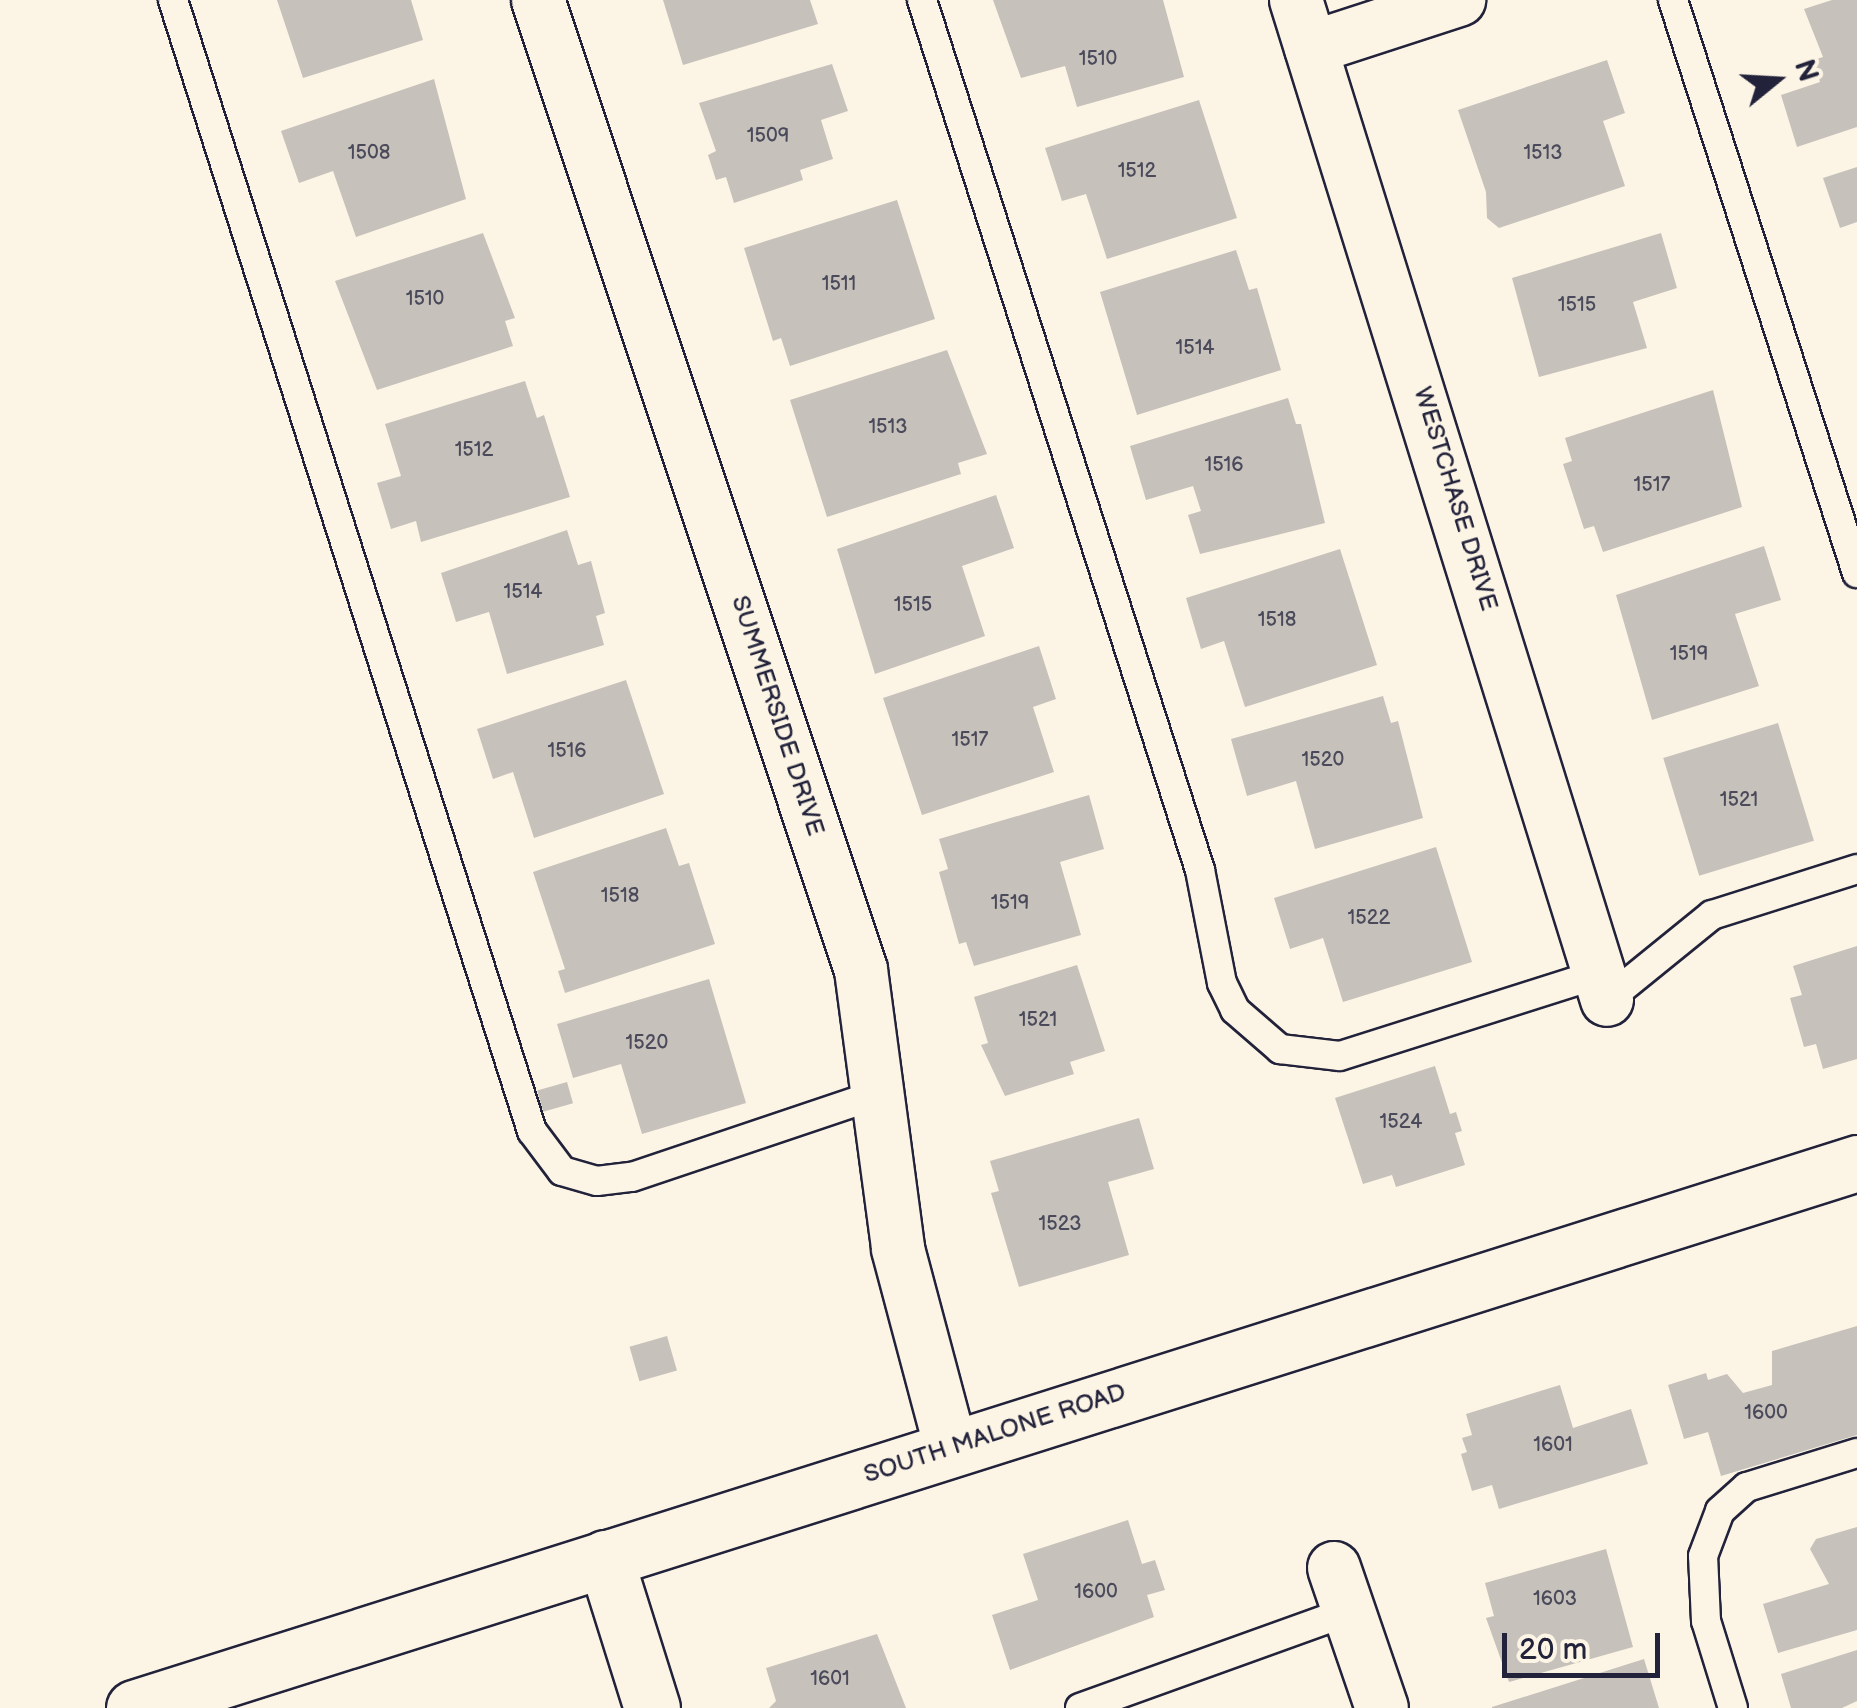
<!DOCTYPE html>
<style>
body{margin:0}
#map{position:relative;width:1857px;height:1708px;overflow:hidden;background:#fcf5e5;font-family:"Balsamiq Sans",sans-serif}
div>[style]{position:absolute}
.building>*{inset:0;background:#c6c1bb;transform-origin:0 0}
.roads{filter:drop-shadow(2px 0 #22223b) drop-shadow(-2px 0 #22223b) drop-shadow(0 2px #22223b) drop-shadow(0 -2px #22223b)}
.lane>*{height:28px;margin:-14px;padding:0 14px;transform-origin:14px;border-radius:14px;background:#fcf5e5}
.street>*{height:52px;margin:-26px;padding:0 26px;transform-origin:26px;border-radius:26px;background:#fcf5e5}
.secondary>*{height:55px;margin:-27.5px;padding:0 27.5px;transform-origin:27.5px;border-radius:27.5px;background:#fcf5e5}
span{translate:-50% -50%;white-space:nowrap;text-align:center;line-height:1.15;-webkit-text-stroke:8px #fcf5e5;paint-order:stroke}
.number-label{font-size:20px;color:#4b4a5b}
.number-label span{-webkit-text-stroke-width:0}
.street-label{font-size:25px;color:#22223b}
.north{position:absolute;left:1727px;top:30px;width:100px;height:100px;-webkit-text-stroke:8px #fcf5e5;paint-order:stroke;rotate:72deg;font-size:28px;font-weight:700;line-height:40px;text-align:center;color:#22223b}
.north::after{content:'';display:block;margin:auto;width:35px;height:45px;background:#22223b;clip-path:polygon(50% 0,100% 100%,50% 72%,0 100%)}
.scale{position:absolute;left:1502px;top:1633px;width:158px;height:45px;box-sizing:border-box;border:5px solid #22223b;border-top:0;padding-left:12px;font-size:30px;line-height:35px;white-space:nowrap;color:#22223b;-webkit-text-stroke:8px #fcf5e5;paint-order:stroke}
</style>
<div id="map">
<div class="building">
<i style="clip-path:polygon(277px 0,411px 0,423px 40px,303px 78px)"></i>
<i style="clip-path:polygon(663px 0,810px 0,818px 24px,683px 65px)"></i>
<i style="clip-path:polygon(993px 0,1163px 0,1184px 77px,1077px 107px,1065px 66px,1021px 78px)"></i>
<i style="clip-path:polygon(1832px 0,1857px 0,1857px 127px,1797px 147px,1781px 95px,1820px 82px,1813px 60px,1823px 57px,1804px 9px)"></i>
<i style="clip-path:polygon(1607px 60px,1625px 113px,1603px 121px,1625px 186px,1499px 228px,1487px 218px,1486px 192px,1458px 110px)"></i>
<i style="clip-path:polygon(832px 64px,848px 111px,821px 120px,833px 159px,800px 170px,803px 180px,734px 203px,726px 177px,716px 180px,708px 155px,716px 151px,699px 103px)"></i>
<i style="clip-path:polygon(434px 79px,466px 199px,356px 237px,333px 171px,299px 183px,281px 131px)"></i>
<i style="clip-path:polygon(1199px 100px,1237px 218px,1107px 259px,1086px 194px,1062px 201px,1045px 148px)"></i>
<i style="clip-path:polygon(1857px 167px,1857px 222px,1840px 228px,1823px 178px)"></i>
<i style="clip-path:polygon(897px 200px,935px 319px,790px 366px,781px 338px,773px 341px,744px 248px)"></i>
<i style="clip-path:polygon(483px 233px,515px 318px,505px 321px,513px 346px,377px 390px,335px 281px)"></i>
<i style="clip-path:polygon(1661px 233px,1677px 288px,1633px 302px,1647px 348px,1539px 377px,1512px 278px)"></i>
<i style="clip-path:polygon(1236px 250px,1249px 290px,1257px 288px,1281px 370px,1137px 415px,1100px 292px)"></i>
<i style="clip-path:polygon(947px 350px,987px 454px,958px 463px,961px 474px,827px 517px,790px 400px)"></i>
<i style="clip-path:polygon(525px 381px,537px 418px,544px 415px,570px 497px,421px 542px,416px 521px,391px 529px,377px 483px,401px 476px,385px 424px)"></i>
<i style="clip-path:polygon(1713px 390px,1742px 507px,1603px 552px,1594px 526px,1584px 529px,1563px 464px,1572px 461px,1565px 438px)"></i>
<i style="clip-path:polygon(1288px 398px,1296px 424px,1301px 424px,1325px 523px,1200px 554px,1188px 515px,1201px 511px,1193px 486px,1146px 500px,1130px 446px)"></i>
<i style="clip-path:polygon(996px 495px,1014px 548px,962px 566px,985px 636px,875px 674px,837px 549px)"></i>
<i style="clip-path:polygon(567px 530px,578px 565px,591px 561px,605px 613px,596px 616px,604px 645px,507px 674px,489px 612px,456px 622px,441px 573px)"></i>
<i style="clip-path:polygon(1764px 546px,1781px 600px,1735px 614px,1759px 686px,1652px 720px,1616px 595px)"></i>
<i style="clip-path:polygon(1340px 549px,1377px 665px,1245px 707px,1224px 641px,1201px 649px,1186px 598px)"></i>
<i style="clip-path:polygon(1039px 646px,1056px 699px,1033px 707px,1054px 772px,922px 815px,883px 698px)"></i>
<i style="clip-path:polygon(626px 680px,664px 794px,534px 838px,513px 772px,493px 779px,477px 729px)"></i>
<i style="clip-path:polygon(1383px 696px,1391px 723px,1398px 721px,1423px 818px,1315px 849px,1296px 781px,1247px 796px,1231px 739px)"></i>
<i style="left:1778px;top:723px;width:123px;height:120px;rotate:73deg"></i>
<i style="clip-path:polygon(1089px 795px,1104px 849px,1060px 862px,1081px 935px,974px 966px,966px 942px,959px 944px,939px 872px,948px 869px,939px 839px)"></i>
<i style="clip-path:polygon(666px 828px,679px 866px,689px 863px,715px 944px,565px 993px,558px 971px,565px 969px,533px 872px)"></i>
<i style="clip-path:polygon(1436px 847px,1472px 962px,1343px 1002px,1323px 938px,1290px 949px,1274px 898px)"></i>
<i style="clip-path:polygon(1857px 946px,1857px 1059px,1823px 1069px,1816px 1044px,1804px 1047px,1790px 998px,1802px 995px,1793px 966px)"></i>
<i style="clip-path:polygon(1077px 965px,1105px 1051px,1070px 1062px,1074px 1074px,1005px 1096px,981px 1045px,988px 1043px,974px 997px)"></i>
<i style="clip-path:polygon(709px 979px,746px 1103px,642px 1134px,621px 1064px,573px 1078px,557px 1024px)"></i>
<i style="clip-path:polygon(1435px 1066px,1450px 1114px,1456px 1112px,1462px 1131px,1455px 1133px,1465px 1165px,1396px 1187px,1392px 1175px,1363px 1184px,1335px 1098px)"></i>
<i style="left:567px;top:1082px;width:22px;height:31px;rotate:74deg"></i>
<i style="clip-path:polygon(1139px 1118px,1154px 1169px,1108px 1182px,1129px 1255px,1019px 1287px,991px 1193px,999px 1191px,990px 1161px)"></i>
<i style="clip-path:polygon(1857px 1326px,1857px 1435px,1721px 1476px,1708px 1432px,1684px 1439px,1668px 1385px,1706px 1373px,1708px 1380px,1727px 1374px,1743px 1393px,1772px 1385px,1772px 1351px)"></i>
<i style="left:667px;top:1336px;width:36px;height:39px;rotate:74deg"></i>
<i style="clip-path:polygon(1560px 1385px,1573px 1428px,1631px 1409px,1648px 1464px,1499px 1509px,1492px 1485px,1472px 1491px,1461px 1454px,1467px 1452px,1462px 1438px,1472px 1435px,1466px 1414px)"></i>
<i style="clip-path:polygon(1128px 1520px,1142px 1564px,1155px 1560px,1165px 1590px,1147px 1595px,1154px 1617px,1010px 1670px,992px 1615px,1038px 1600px,1023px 1554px)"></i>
<i style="clip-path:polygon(1857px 1527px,1857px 1630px,1778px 1653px,1763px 1604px,1829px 1584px,1810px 1549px,1816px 1539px)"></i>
<i style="clip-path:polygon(1606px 1549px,1633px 1647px,1509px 1682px,1486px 1618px,1494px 1616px,1485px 1583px)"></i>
<i style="clip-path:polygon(877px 1634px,906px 1708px,769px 1708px,776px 1701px,766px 1668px)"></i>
<i style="clip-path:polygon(1857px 1650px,1857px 1701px,1842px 1708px,1791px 1708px,1781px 1674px)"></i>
<i style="clip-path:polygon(1644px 1659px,1659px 1708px,1492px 1708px,1492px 1707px)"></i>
</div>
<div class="roads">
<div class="lane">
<i style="left:173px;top:0;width:1187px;rotate:72.39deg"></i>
<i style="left:532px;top:1131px;width:50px;rotate:53.1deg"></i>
<i style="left:562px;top:1171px;width:36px;rotate:16deg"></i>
<i style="left:597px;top:1181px;width:35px;rotate:-7deg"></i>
<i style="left:632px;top:1177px;width:260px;rotate:-18.6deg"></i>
<i style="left:922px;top:0;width:913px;rotate:72.28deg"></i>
<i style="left:1200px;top:870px;width:115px;rotate:79deg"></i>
<i style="left:1222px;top:983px;width:30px;rotate:64deg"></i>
<i style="left:1235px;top:1010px;width:60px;rotate:40.9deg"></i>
<i style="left:1280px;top:1049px;width:60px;rotate:6.7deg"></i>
<i style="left:1340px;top:1056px;width:272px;rotate:-17.6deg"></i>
<i style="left:1673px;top:0;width:602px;rotate:72.2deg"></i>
<i style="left:1607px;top:1000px;width:135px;rotate:-39deg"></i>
<i style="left:1712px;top:915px;width:152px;rotate:-17.6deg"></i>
<i style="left:1080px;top:1708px;width:286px;rotate:-19.8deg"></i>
<i style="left:1733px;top:1708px;width:91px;rotate:-107.2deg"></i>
<i style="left:1706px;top:1621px;width:65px;rotate:-92.6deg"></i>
<i style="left:1703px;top:1556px;width:48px;rotate:-69.3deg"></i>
<i style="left:1720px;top:1511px;width:36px;rotate:-42deg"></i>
<i style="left:1747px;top:1487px;width:115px;rotate:-17.2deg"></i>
</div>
<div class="street">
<i style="left:538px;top:0;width:1022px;rotate:71.58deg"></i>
<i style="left:861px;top:970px;width:281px;rotate:82.4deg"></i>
<i style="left:898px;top:1249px;width:206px;rotate:75.1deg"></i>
<i style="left:1296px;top:0;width:1047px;rotate:72.72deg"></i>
<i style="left:1311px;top:48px;width:156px;rotate:-18deg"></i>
<i style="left:1334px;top:1568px;width:148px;rotate:71.1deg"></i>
</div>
<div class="secondary">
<i style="left:605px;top:1558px;width:157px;rotate:72.6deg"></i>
<i style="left:134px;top:1708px;width:1807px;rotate:-17.55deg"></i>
</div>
</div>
<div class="number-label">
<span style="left:1098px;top:59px">1510</span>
<span style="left:768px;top:136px">1509</span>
<span style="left:369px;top:153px">1508</span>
<span style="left:1543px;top:153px">1513</span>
<span style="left:1137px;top:171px">1512</span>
<span style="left:839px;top:284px">1511</span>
<span style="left:425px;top:299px">1510</span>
<span style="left:1577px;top:305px">1515</span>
<span style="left:1195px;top:348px">1514</span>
<span style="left:888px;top:427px">1513</span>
<span style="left:474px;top:450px">1512</span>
<span style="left:1224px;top:465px">1516</span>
<span style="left:1652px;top:485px">1517</span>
<span style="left:523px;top:592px">1514</span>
<span style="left:913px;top:605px">1515</span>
<span style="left:1277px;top:620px">1518</span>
<span style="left:1689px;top:654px">1519</span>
<span style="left:970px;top:740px">1517</span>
<span style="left:567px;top:751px">1516</span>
<span style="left:1323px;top:760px">1520</span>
<span style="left:1739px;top:800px">1521</span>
<span style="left:620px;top:896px">1518</span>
<span style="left:1010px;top:903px">1519</span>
<span style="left:1369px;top:918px">1522</span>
<span style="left:1038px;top:1020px">1521</span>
<span style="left:647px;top:1043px">1520</span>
<span style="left:1401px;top:1122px">1524</span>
<span style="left:1060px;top:1224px">1523</span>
<span style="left:1766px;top:1413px">1600</span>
<span style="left:1553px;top:1445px">1601</span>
<span style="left:1096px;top:1592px">1600</span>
<span style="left:1555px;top:1599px">1603</span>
<span style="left:830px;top:1679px">1601</span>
</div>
<div class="street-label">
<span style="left:1455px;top:499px;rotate:73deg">WESTCHASE DRIVE</span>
<span style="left:777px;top:716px;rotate:72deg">SUMMERSIDE DRIVE</span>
<span style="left:995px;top:1434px;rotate:-18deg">SOUTH MALONE ROAD</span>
</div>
<div class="north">N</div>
<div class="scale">20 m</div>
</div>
